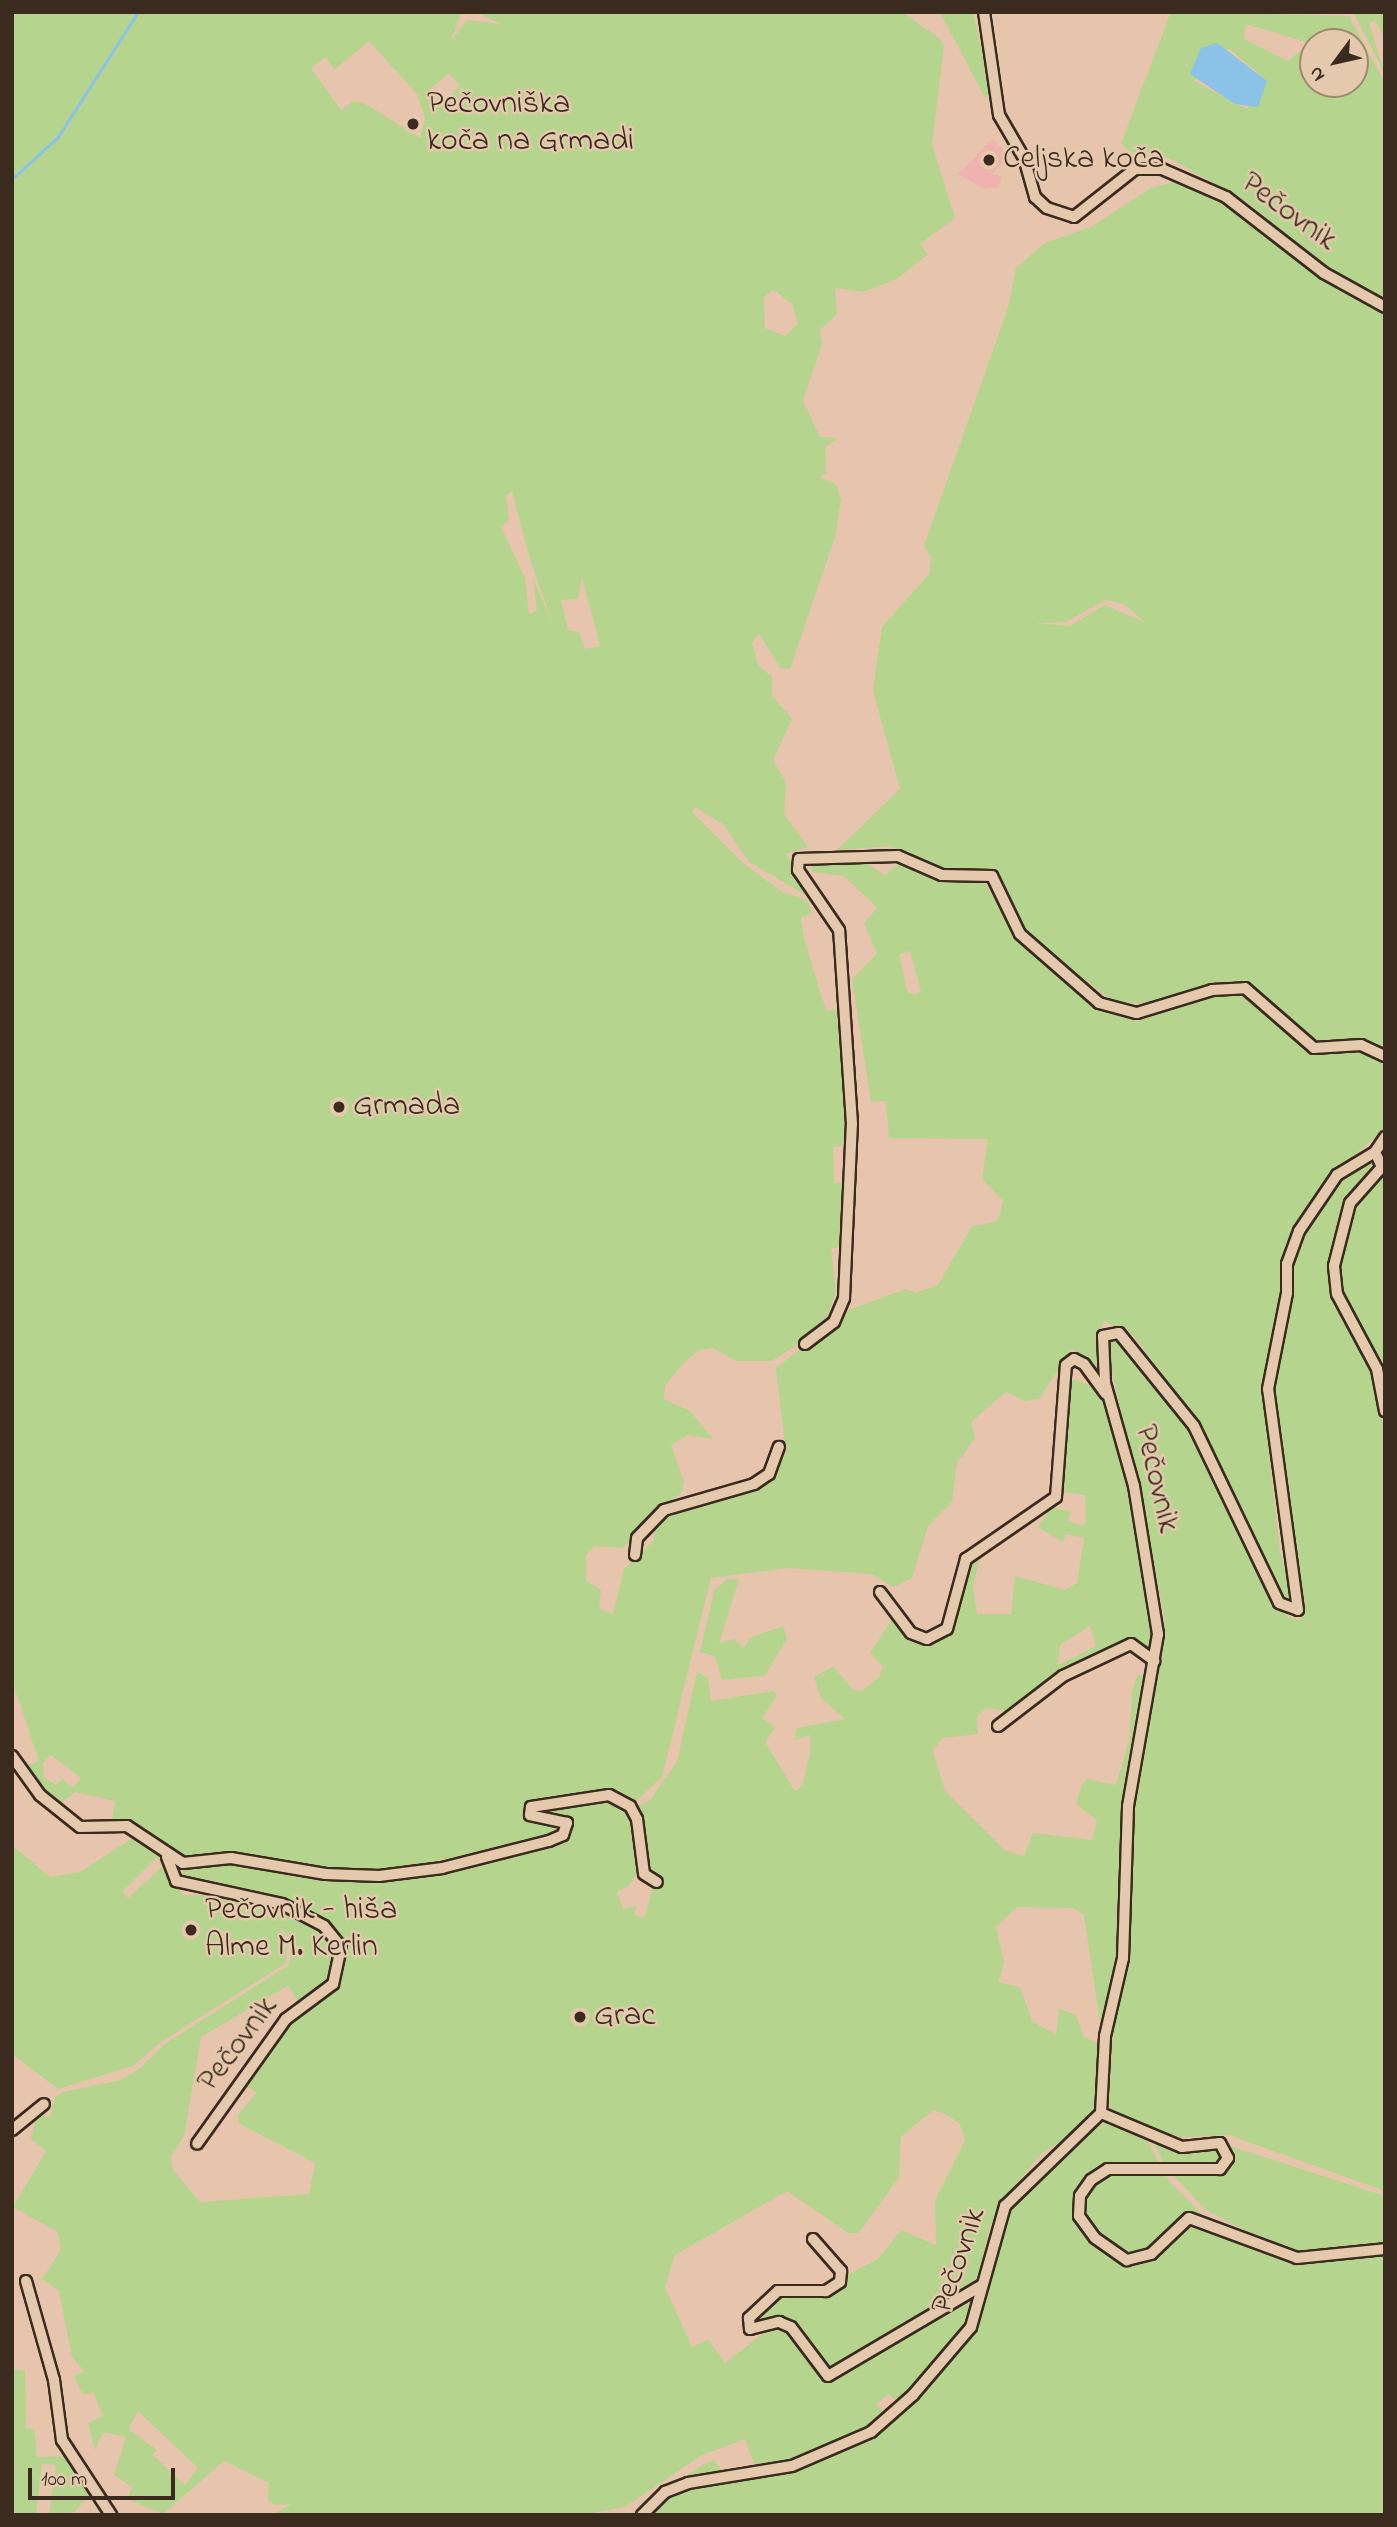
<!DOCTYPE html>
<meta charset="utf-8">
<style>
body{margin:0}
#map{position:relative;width:1397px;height:2527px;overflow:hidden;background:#e6c5ac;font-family:"Indie Flower",sans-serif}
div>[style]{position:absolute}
.green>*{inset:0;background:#b5d58e}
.water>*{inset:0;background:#8ac2e8}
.stream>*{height:2.5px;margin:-1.25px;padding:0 1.25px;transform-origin:1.25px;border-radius:1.25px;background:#8ac2e8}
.building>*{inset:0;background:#eeb3ae}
.roads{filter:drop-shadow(2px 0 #3b2a1e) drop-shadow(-2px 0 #3b2a1e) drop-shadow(0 2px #3b2a1e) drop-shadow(0 -2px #3b2a1e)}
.street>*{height:10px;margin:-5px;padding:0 5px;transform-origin:5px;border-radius:5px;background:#e4c9ac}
.dots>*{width:19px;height:19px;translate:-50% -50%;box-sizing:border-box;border:4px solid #e4c9ac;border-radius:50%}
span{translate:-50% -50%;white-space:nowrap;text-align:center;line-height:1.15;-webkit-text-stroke:5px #e4c9ac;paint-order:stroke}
.poi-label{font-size:32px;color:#3b2a1e}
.left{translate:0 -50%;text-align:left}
.street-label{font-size:32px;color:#3b2a1e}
.frame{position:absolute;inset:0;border:14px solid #3b2a1e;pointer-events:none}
.north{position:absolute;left:1299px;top:28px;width:70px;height:70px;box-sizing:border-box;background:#e4c9ac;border:2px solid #a08973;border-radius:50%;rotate:237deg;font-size:19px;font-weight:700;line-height:28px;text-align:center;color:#3b2a1e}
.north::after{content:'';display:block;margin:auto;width:24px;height:32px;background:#3b2a1e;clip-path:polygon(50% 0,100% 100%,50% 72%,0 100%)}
.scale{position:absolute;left:28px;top:2468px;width:147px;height:32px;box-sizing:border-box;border:4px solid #3b2a1e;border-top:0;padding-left:9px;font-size:21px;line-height:24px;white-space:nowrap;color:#3b2a1e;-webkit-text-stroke:5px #e4c9ac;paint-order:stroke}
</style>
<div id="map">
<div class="green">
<i style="clip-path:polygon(evenodd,12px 12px,462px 12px,450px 42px,467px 20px,501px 24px,475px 12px,902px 12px,939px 38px,944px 46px,932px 144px,955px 218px,920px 244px,928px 254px,897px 279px,863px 292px,835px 288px,837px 314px,820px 330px,822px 344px,803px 401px,820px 437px,838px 438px,825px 447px,826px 472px,820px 478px,836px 484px,841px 500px,835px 537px,790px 669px,780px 668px,759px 633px,752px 643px,758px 665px,772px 677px,772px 695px,792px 719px,773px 760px,786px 783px,784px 814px,808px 847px,786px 854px,816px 901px,749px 862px,724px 825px,695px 807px,692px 812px,744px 864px,781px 891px,808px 901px,812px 913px,801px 917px,803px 934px,822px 999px,827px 1011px,836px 1009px,847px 1111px,848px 1145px,833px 1147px,834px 1183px,844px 1183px,843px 1247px,831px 1248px,836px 1292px,823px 1328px,772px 1361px,736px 1361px,713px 1348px,697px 1351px,681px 1366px,665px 1386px,664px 1399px,690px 1411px,713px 1439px,688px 1435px,671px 1445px,684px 1482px,681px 1494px,648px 1514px,624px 1548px,594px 1546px,586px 1555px,586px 1581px,601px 1590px,599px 1609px,613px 1614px,624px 1569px,653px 1541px,657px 1518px,774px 1475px,786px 1452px,776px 1368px,851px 1309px,906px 1289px,916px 1293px,938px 1285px,972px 1226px,996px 1222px,1000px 1214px,1003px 1201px,982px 1179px,988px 1139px,889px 1138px,886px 1101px,871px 1102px,852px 979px,877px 954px,864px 923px,877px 908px,844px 876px,812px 872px,811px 861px,871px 857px,869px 865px,885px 875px,900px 863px,956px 883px,983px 879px,1020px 940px,1050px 969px,1121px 1012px,1245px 987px,1309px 1050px,1351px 1046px,1385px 1056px,1385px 1129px,1321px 1184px,1286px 1243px,1282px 1265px,1283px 1295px,1265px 1371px,1264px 1409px,1280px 1551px,1294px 1604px,1280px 1598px,1198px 1423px,1134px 1336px,1104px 1321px,1096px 1338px,1102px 1373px,1072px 1349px,1039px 1399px,1024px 1401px,1006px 1392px,971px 1422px,975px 1438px,957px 1463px,952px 1502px,928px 1526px,912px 1578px,893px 1587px,872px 1574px,787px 1568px,711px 1578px,662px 1777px,636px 1801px,612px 1791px,549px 1796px,520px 1813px,564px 1825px,558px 1834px,377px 1874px,323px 1872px,267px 1859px,177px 1859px,127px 1823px,112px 1820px,115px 1801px,75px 1792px,58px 1806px,22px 1767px,39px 1761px,12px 1680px,12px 12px,369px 41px,417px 94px,425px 117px,420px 138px,364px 103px,354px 101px,341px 110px,311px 68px,326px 57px,334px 70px,369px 41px,12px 12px,449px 73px,460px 86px,439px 105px,428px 91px,449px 73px,12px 12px,774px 290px,792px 304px,798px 323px,786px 336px,765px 328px,764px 297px,774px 290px,12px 12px,512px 491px,531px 563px,553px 624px,533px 579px,537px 611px,529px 614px,525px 578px,501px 527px,509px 520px,506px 496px,512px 491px,12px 12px,582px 577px,600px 646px,585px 649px,579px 632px,568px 630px,561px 600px,578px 599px,582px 577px,12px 12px,910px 951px,921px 991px,917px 994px,908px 993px,899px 954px,910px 951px,12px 12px,51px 1755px,81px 1778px,73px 1788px,62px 1779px,56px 1785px,44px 1778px,43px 1763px,51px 1755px)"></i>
<i style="clip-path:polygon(940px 12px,973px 12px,992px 92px,985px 98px)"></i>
<i style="clip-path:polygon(evenodd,1171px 12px,1349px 16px,1385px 83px,1385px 299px,1318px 262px,1247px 202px,1169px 158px,1133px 154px,1121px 143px,1171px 12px,1246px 24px,1313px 44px,1355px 42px,1355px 84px,1313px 84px,1313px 50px,1304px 48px,1288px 61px,1244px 39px,1246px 24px,1171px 12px,1229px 49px,1267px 81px,1247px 109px,1194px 81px,1229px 49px)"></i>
<i style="clip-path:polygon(1353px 12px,1385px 12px,1385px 40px,1375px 20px,1369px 23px,1385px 74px)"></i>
<i style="clip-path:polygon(evenodd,1177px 181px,1229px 205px,1318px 273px,1385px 313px,1385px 1047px,1315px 1040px,1247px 981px,1214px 982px,1147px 1004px,1113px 1001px,1022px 932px,991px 869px,944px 870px,890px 846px,837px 850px,900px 789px,873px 690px,882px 627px,929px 574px,931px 557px,924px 546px,1008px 308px,1016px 268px,1045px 243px,1091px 227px,1151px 188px,1177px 181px,1105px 600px,1124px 604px,1144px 622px,1105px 605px,1070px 626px,1034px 623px,1066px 622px,1105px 600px)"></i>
<i style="clip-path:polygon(1366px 1158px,1373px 1166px,1351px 1190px,1338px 1217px,1330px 1263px,1371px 1366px,1385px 1430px,1385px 2191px,1229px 2135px,1181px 2137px,1121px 2118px,1110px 2114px,1109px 2103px,1113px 2027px,1128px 1963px,1124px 1909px,1132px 1805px,1165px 1619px,1106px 1343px,1115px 1337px,1174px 1406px,1207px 1459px,1269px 1593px,1288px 1617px,1301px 1620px,1306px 1604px,1291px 1567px,1273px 1370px,1292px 1296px,1294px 1248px,1341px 1179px)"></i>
<i style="clip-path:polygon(1385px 1165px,1385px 1384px,1341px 1286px,1339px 1264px,1347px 1224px)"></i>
<i style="clip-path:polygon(evenodd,1075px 1380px,1095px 1387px,1104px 1399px,1130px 1486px,1154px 1651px,1125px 1641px,1014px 1712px,986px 1708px,977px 1717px,978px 1734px,942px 1738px,933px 1751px,945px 1791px,1006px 1851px,1024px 1856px,1033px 1833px,1092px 1840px,1097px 1820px,1076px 1804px,1080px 1789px,1086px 1779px,1116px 1785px,1129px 1741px,1132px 1693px,1138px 1674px,1145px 1677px,1123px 1804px,1119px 1963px,1102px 2035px,1084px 1915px,1073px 1908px,1017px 1907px,996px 1927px,1004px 1963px,998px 1982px,1020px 1987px,1032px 2021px,1056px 2035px,1059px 2009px,1076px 2015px,1084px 2037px,1101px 2045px,1098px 2103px,1091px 2122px,1041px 2154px,1008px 2194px,990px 2227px,977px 2280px,829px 2372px,789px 2323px,754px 2326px,754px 2316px,783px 2292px,784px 2299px,811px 2294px,878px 2259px,901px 2230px,936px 2245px,935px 2200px,965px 2140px,960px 2124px,947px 2115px,933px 2110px,901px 2137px,899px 2177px,859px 2233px,848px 2233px,787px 2191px,675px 2255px,665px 2287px,692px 2347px,708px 2339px,725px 2363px,774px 2325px,787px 2328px,820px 2375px,837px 2380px,973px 2293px,977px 2298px,955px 2339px,900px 2404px,889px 2394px,876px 2404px,888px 2416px,867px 2429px,793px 2462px,754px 2464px,745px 2439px,702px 2455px,625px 2507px,581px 2515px,273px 2515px,291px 2504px,274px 2505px,268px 2500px,269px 2483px,224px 2461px,163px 2514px,127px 2499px,132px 2487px,114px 2475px,126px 2437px,103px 2432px,95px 2450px,88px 2423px,103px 2416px,93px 2392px,83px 2395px,74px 2376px,84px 2371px,72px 2357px,59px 2291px,42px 2279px,61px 2250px,58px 2232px,13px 2207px,46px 2151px,31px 2139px,37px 2114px,50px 2117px,55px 2097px,63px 2092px,121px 2080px,139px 2069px,165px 2044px,289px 1965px,292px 1942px,276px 1922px,288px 1941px,286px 1963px,161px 2042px,133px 2066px,58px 2089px,12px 2054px,12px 1845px,50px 1877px,80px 1872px,139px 1834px,158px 1848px,183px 1895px,253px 1897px,325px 1928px,338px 1946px,336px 1975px,319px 1991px,298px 2001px,288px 1986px,201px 2037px,184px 2136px,171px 2157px,173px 2170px,200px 2202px,309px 2194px,315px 2163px,240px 2124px,237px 2116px,257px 2092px,240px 2084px,292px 2014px,338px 1980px,344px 1945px,330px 1926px,281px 1901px,182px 1880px,183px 1868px,236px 1860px,374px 1879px,558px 1843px,572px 1830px,568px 1819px,534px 1811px,613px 1799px,632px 1814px,640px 1869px,628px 1887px,617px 1891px,623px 1909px,637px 1906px,634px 1914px,644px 1918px,656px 1878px,645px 1870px,635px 1807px,650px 1800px,677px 1762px,697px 1672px,708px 1678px,711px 1701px,774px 1691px,777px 1696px,762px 1718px,775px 1728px,765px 1742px,795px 1791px,802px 1786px,810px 1752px,810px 1735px,795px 1740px,797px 1728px,845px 1719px,821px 1698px,814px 1677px,833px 1666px,853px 1690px,862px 1691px,879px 1677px,883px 1666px,870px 1653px,895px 1615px,927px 1640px,939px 1640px,955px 1624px,966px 1563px,972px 1557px,979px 1560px,973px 1587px,977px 1614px,1011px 1614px,1015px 1576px,1065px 1590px,1077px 1583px,1084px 1538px,1066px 1534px,1063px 1542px,1038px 1527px,1051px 1508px,1071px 1511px,1068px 1521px,1083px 1526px,1086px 1520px,1085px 1495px,1061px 1492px,1060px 1434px,1069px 1383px,1075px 1380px,1090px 1626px,1096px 1646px,1058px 1665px,1060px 1645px,1090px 1626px,1075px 1380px,157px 1857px,163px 1866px,128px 1898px,123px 1891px,157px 1857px,1075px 1380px,138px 2411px,198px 2468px,185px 2485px,153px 2455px,157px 2450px,128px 2429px,138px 2411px)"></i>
<i style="clip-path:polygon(727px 1579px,739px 1579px,719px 1643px,735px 1639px,743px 1648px,752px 1637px,783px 1626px,787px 1638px,765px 1676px,722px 1680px,715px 1656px,700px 1652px,714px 1590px)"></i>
<i style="clip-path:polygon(1105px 2122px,1141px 2129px,1169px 2181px,1205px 2217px,1238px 2235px,1297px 2262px,1385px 2253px,1385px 2515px,628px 2515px,704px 2464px,714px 2460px,726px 2476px,765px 2472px,872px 2435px,893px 2422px,975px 2329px,1005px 2214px,1051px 2159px)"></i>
<i style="clip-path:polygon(1148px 2132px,1163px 2140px,1230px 2146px,1385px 2196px,1385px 2245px,1295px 2254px,1277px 2248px,1206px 2210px,1167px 2169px)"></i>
<i style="clip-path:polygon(12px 2369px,25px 2371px,26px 2428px,34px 2429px,37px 2457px,69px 2456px,94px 2488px,75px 2512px,49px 2515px,56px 2466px,42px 2463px,36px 2515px,12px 2515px)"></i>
</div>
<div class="water">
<i style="clip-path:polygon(1217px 43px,1267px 81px,1258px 107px,1235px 104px,1190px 74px,1201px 48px)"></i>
</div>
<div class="stream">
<i style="left:12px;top:179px;width:62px;rotate:-42.4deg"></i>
<i style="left:58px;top:137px;width:148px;rotate:-57.4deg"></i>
</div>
<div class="building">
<i style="clip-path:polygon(992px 139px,1009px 156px,991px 174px,1002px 176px,999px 187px,984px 189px,958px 174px)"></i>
</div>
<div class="roads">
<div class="street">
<i style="left:984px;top:12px;width:104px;rotate:81.7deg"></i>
<i style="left:999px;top:115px;width:50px;rotate:59.8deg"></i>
<i style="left:1024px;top:158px;width:41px;rotate:74.2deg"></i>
<i style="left:1035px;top:197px;width:16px;rotate:43deg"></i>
<i style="left:1047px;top:208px;width:28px;rotate:18deg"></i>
<i style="left:1074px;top:217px;width:78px;rotate:-38.2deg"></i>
<i style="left:1135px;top:169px;width:27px"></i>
<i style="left:1162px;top:169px;width:70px;rotate:23.6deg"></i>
<i style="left:1226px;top:197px;width:124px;rotate:37.8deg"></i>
<i style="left:1324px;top:273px;width:70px;rotate:29.1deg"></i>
<i style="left:1375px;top:1152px;width:18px;rotate:-56deg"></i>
<i style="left:805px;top:1344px;width:36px;rotate:-37deg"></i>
<i style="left:834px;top:1322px;width:26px;rotate:-67deg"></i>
<i style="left:844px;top:1298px;width:174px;rotate:-87.4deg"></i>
<i style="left:852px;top:1124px;width:194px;rotate:-93.8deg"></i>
<i style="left:839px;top:930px;width:73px;rotate:-124.3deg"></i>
<i style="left:798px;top:870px;width:11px;rotate:-85deg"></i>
<i style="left:799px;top:859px;width:99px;rotate:-1.7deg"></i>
<i style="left:898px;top:856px;width:48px;rotate:23.4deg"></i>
<i style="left:942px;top:875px;width:50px;rotate:1.1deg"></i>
<i style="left:992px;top:876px;width:64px;rotate:64.2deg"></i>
<i style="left:1020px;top:934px;width:105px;rotate:41.1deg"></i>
<i style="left:1099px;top:1003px;width:39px;rotate:15deg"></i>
<i style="left:1137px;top:1013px;width:78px;rotate:-17deg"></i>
<i style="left:1212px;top:990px;width:33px;rotate:-3deg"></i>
<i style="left:1245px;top:988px;width:91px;rotate:41deg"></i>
<i style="left:1314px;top:1048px;width:47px;rotate:-3.7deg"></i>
<i style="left:1361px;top:1045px;width:26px;rotate:25deg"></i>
<i style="left:635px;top:1555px;width:17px;rotate:-83deg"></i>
<i style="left:637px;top:1538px;width:39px;rotate:-46deg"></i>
<i style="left:664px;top:1510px;width:94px;rotate:-16.1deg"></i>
<i style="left:754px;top:1484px;width:18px;rotate:-34deg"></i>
<i style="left:769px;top:1474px;width:29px;rotate:-70deg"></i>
<i style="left:880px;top:1592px;width:51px;rotate:52.9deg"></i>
<i style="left:911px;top:1633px;width:17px;rotate:21deg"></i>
<i style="left:927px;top:1639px;width:22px;rotate:-27deg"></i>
<i style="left:947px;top:1629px;width:73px;rotate:-74.8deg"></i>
<i style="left:966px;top:1559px;width:109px;rotate:-34.6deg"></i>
<i style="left:1056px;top:1497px;width:132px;rotate:-85.7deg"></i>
<i style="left:1066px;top:1365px;width:10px;rotate:-37deg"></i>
<i style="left:1074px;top:1359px;width:11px;rotate:27deg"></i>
<i style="left:1084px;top:1364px;width:37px;rotate:54deg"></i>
<i style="left:998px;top:1726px;width:82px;rotate:-37.6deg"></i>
<i style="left:1063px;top:1676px;width:75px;rotate:-25.2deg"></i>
<i style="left:1131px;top:1644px;width:29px;rotate:36deg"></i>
<i style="left:12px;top:1756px;width:48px;rotate:54.3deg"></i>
<i style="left:40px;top:1795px;width:51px;rotate:38.7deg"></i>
<i style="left:80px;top:1827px;width:47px;rotate:-1.2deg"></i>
<i style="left:127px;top:1826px;width:67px;rotate:33.5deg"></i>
<i style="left:183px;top:1863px;width:48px;rotate:-5.9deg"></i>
<i style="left:231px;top:1858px;width:96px;rotate:9.6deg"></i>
<i style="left:326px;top:1874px;width:53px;rotate:2.2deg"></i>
<i style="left:379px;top:1876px;width:64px;rotate:-7.2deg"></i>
<i style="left:442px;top:1868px;width:110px;rotate:-14.2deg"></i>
<i style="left:549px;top:1841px;width:15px;rotate:-23deg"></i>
<i style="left:563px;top:1835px;width:13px;rotate:-72deg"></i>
<i style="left:567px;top:1823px;width:38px;rotate:-168deg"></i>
<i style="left:530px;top:1815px;width:8px;rotate:-83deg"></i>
<i style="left:531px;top:1807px;width:79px;rotate:-8.7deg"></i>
<i style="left:609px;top:1795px;width:24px;rotate:28deg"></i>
<i style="left:630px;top:1806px;width:15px;rotate:62deg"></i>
<i style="left:637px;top:1819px;width:55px;rotate:82.7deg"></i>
<i style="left:644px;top:1874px;width:15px;rotate:32deg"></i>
<i style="left:167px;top:1857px;width:26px;rotate:69deg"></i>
<i style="left:176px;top:1881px;width:108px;rotate:12.2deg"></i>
<i style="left:282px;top:1904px;width:47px;rotate:27.6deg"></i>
<i style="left:324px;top:1926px;width:27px;rotate:51deg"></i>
<i style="left:341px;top:1947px;width:38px;rotate:102deg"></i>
<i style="left:333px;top:1984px;width:59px;rotate:143.3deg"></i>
<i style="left:286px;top:2019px;width:153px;rotate:125.5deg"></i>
<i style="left:1101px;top:2113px;width:88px;rotate:22.8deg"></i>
<i style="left:1182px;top:2147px;width:38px;rotate:-6deg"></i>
<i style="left:1220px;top:2143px;width:17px;rotate:62deg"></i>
<i style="left:1228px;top:2158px;width:14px;rotate:126deg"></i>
<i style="left:1220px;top:2169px;width:112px;rotate:180deg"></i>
<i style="left:1108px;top:2169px;width:20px;rotate:147deg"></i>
<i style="left:1091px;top:2180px;width:19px;rotate:125deg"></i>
<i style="left:1080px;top:2196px;width:20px;rotate:93deg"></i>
<i style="left:1079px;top:2216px;width:27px;rotate:54deg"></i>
<i style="left:1095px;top:2238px;width:39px;rotate:35deg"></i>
<i style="left:1127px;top:2260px;width:25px;rotate:-14deg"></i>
<i style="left:1151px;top:2254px;width:52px;rotate:-43.5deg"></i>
<i style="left:1189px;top:2218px;width:115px;rotate:20.3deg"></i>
<i style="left:1297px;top:2258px;width:88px;rotate:-5.8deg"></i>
<i style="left:12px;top:2130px;width:41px;rotate:-39.1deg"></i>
<i style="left:813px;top:2239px;width:43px;rotate:48.8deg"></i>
<i style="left:841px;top:2271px;width:11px;rotate:95deg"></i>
<i style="left:840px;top:2282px;width:17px;rotate:147deg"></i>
<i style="left:826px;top:2291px;width:48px;rotate:180deg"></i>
<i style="left:778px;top:2291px;width:40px;rotate:137deg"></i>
<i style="left:749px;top:2318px;width:11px;rotate:85deg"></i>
<i style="left:750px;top:2329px;width:30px;rotate:-14deg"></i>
<i style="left:779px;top:2322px;width:13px;rotate:23deg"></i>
<i style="left:791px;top:2327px;width:61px;rotate:52.9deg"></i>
<i style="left:828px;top:2376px;width:178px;rotate:-30.5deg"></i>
<i style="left:26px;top:2281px;width:103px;rotate:74.2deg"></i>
<i style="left:54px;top:2380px;width:61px;rotate:82.4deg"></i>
<i style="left:62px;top:2440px;width:90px;rotate:56.8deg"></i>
<i style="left:642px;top:2515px;width:33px;rotate:-45deg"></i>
<i style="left:665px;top:2492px;width:25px;rotate:-21deg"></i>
<i style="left:688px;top:2483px;width:105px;rotate:-9.3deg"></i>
<i style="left:792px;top:2466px;width:86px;rotate:-23.3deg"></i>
<i style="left:871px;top:2432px;width:56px;rotate:-41.4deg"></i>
<i style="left:913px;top:2395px;width:89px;rotate:-49.5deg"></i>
<i style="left:971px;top:2327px;width:126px;rotate:-74.3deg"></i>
<i style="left:1005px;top:2206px;width:134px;rotate:-44.1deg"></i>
<i style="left:1101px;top:2113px;width:77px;rotate:-87deg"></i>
<i style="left:1105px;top:2036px;width:80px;rotate:-77deg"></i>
<i style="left:1123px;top:1958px;width:152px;rotate:-88.1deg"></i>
<i style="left:1128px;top:1806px;width:175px;rotate:-80.1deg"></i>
<i style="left:1158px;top:1634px;width:150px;rotate:-99.2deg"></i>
<i style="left:1134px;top:1486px;width:107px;rotate:-105.7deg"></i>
<i style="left:1105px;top:1383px;width:47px;rotate:-92.4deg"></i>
<i style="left:1103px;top:1336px;width:16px;rotate:-11deg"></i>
<i style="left:1119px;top:1333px;width:119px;rotate:51.1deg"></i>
<i style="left:1194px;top:1426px;width:196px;rotate:64.3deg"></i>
<i style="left:1279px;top:1603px;width:20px;rotate:20deg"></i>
<i style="left:1298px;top:1610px;width:223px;rotate:-97.7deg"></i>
<i style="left:1268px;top:1389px;width:98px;rotate:-78.8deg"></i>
<i style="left:1287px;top:1293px;width:29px;rotate:-90deg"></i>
<i style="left:1287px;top:1264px;width:35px;rotate:-70deg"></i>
<i style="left:1299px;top:1231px;width:68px;rotate:-55.8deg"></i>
<i style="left:1337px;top:1175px;width:44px;rotate:-31.2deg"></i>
<i style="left:1375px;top:1152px;width:17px;rotate:65deg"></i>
<i style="left:1382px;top:1167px;width:48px;rotate:131.6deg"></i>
<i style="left:1350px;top:1203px;width:65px;rotate:104.3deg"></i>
<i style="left:1334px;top:1266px;width:28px;rotate:84deg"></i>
<i style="left:1337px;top:1294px;width:85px;rotate:61.9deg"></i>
<i style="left:1377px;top:1369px;width:43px;rotate:79.2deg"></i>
</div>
</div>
<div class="dots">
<i style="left:413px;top:124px;background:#3b2a1e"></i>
<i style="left:989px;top:160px;background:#3b2a1e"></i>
<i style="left:339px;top:1107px;background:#3b2a1e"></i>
<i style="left:191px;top:1930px;background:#3b2a1e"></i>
<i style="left:580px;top:2017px;background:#3b2a1e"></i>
</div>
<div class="poi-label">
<span class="left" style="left:427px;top:124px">Pečovniška<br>koča na Grmadi</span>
<span class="left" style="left:1003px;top:160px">Celjska koča</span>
<span class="left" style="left:353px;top:1107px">Grmada</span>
<span class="left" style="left:205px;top:1930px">Pečovnik - hiša<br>Alme M. Kerlin</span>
<span class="left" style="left:594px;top:2017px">Grac</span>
</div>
<div class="street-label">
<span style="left:1288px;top:213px;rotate:36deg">Pečovnik</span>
<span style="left:1155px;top:1479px;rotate:77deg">Pečovnik</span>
<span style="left:239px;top:2045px;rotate:-53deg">Pečovnik</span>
<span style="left:960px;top:2261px;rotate:-71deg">Pečovnik</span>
</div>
<div class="frame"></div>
<div class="north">N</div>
<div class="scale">100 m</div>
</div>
